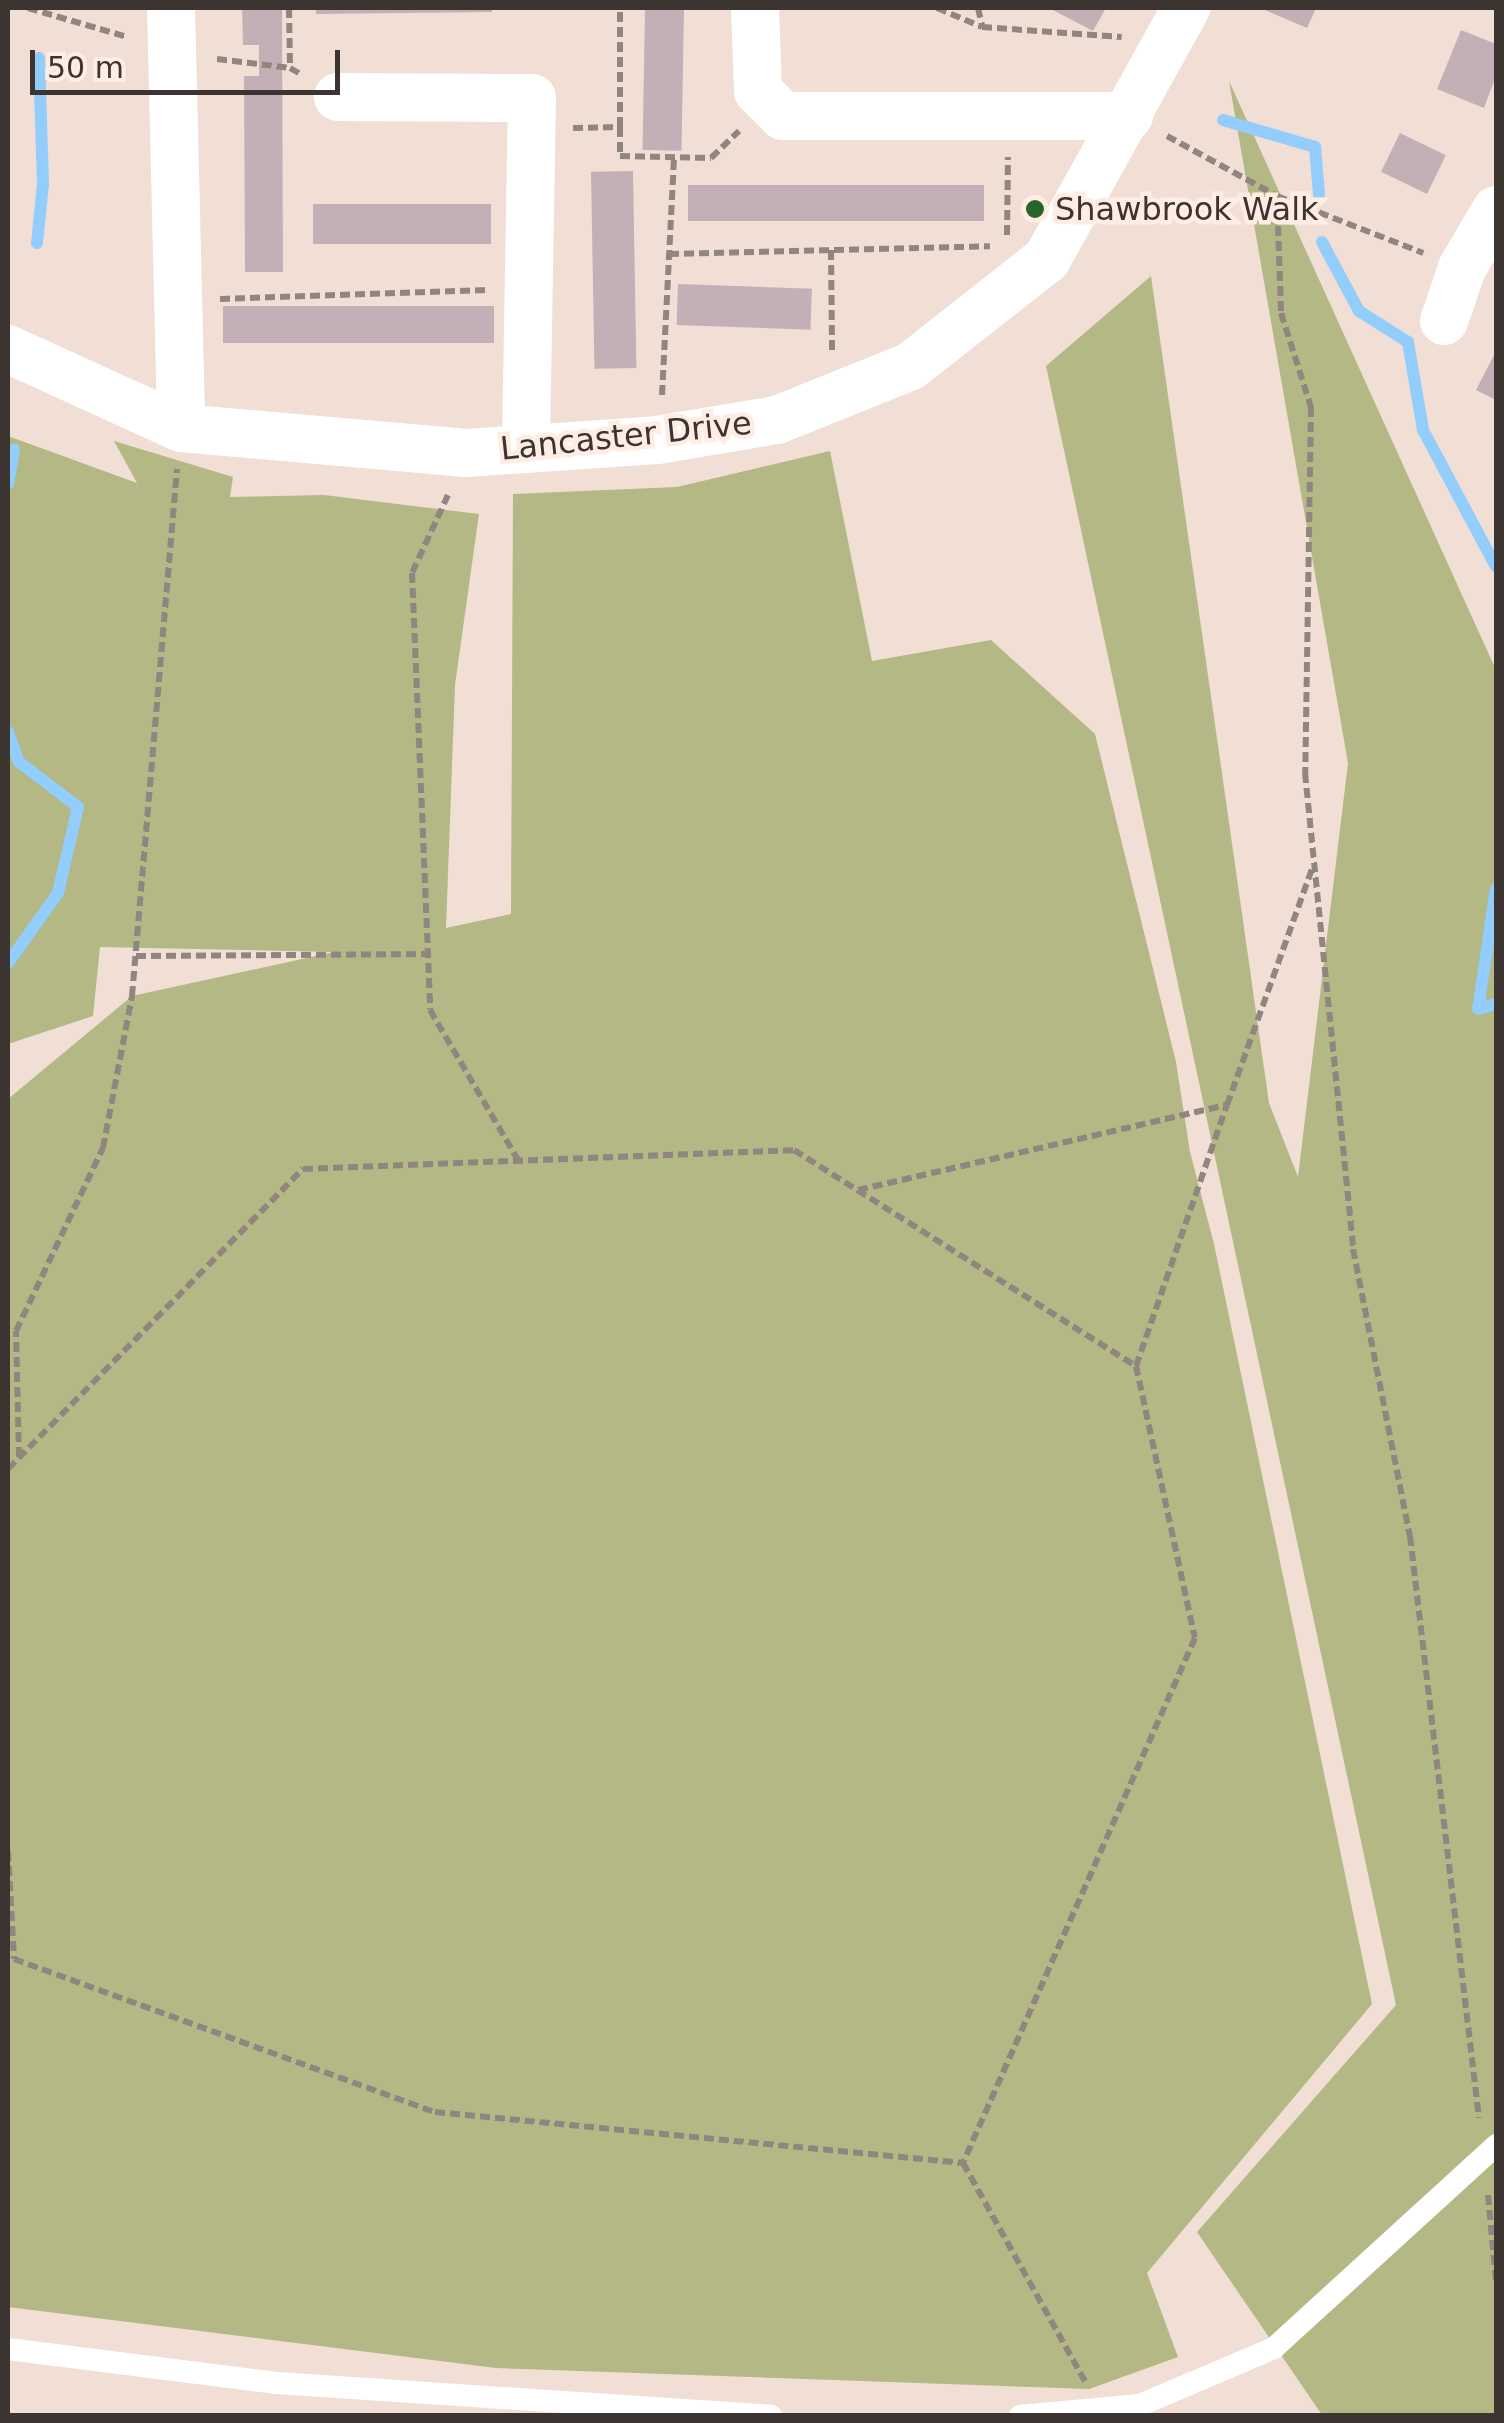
<!DOCTYPE html>
<style>
body{margin:0}
#map{position:relative;width:1504px;height:2423px;overflow:hidden;background:#f1dfd6;font-family:"DejaVu Sans",sans-serif}
div>[style]{position:absolute}
.green>*{inset:0;background:#b3b884}
.stream>*{height:12px;margin:-6px;padding:0 6px;transform-origin:6px;border-radius:6px;background:#92cdfb}
.building>*{inset:0;background:#c3b0b7;transform-origin:0 0}
.path>*{height:6px;margin-top:-3px;transform-origin:0;background:repeating-linear-gradient(90deg,#91857f 0 10px,transparent 0 15px)}
.service>*{height:22px;margin:-11px;padding:0 11px;transform-origin:11px;border-radius:11px;background:#fff}
.minor>*{height:48px;margin:-24px;padding:0 24px;transform-origin:24px;border-radius:24px;background:#fff}
.dots>*{width:28px;height:28px;translate:-50% -50%;box-sizing:border-box;border:5px solid #ffede4;border-radius:50%}
span{translate:-50% -50%;white-space:nowrap;text-align:center;line-height:1.15;-webkit-text-stroke:9px #ffede4;paint-order:stroke}
.poi-label{font-size:32px;color:#3b3431}
.left{translate:0 -50%;text-align:left}
.street-label{font-size:32px;color:#3b3431}
.frame{position:absolute;inset:0;border:10px solid #3b3431;pointer-events:none}
.scale{position:absolute;left:30px;top:50px;width:310px;height:45px;box-sizing:border-box;border:5px solid #3b3431;border-top:0;padding-left:12px;font-size:30px;line-height:35px;white-space:nowrap;color:#3b3431;-webkit-text-stroke:8px #ffede4;paint-order:stroke}
</style>
<div id="map">
<div class="green">
<i style="clip-path:polygon(1229px 81px,1496px 670px,1496px 2415px,1322px 2415px,1197px 2232px,1396px 2005px,1046px 366px,1151px 276px,1269px 1103px,1298px 1177px,1348px 763px)"></i>
<i style="clip-path:polygon(8px 436px,137px 483px,114px 441px,233px 477px,230px 497px,324px 495px,479px 514px,455px 685px,446px 928px,511px 914px,513px 494px,677px 487px,830px 451px,872px 661px,991px 640px,1095px 734px,1176px 1062px,1190px 1152px,1214px 1244px,1372px 2004px,1147px 2273px,1178px 2357px,1089px 2389px,496px 2368px,8px 2307px,8px 1099px,132px 996px,334px 952px,100px 947px,93px 1016px,8px 1044px)"></i>
</div>
<div class="stream">
<i style="left:1223px;top:120px;width:96px;rotate:16.4deg"></i>
<i style="left:1315px;top:147px;width:48px;rotate:85.2deg"></i>
<i style="left:1322px;top:242px;width:78px;rotate:61.8deg"></i>
<i style="left:1359px;top:311px;width:58px;rotate:32.3deg"></i>
<i style="left:1408px;top:342px;width:89px;rotate:80.3deg"></i>
<i style="left:1423px;top:430px;width:155px;rotate:61.9deg"></i>
<i style="left:37px;top:243px;width:59px;rotate:-84.2deg"></i>
<i style="left:43px;top:184px;width:126px;rotate:-91.8deg"></i>
<i style="left:8px;top:484px;width:35px;rotate:-80deg"></i>
<i style="left:8px;top:732px;width:32px;rotate:70deg"></i>
<i style="left:19px;top:762px;width:74px;rotate:37.3deg"></i>
<i style="left:78px;top:807px;width:88px;rotate:103.1deg"></i>
<i style="left:58px;top:893px;width:86px;rotate:125.5deg"></i>
<i style="left:1496px;top:889px;width:121px;rotate:98.5deg"></i>
<i style="left:1478px;top:1009px;width:19px;rotate:-16deg"></i>
</div>
<div class="building">
<i style="clip-path:polygon(242px 8px,282px 8px,283px 272px,245px 272px,244px 76px,259px 76px,259px 45px,243px 45px)"></i>
<i style="clip-path:polygon(316px 8px,492px 8px,492px 12px,316px 14px)"></i>
<i style="left:645px;top:8px;width:39px;height:142px;rotate:1deg"></i>
<i style="clip-path:polygon(1049px 8px,1106px 8px,1093px 31px)"></i>
<i style="clip-path:polygon(1260px 8px,1316px 8px,1307px 28px)"></i>
<i style="clip-path:polygon(1461px 30px,1496px 44px,1496px 76px,1484px 108px,1437px 89px)"></i>
<i style="left:1400px;top:133px;width:51px;height:43px;rotate:26deg"></i>
<i style="left:633px;top:171px;width:197px;height:42px;rotate:89deg"></i>
<i style="left:984px;top:185px;width:36px;height:296px;rotate:90deg"></i>
<i style="left:313px;top:204px;width:178px;height:40px"></i>
<i style="left:678px;top:284px;width:134px;height:41px;rotate:2deg"></i>
<i style="left:494px;top:306px;width:37px;height:271px;rotate:90deg"></i>
<i style="clip-path:polygon(1496px 351px,1496px 400px,1476px 390px)"></i>
</div>
<div class="path">
<i style="left:28px;top:8px;width:103px;rotate:16.3deg"></i>
<i style="left:289px;top:8px;width:60px;rotate:89deg"></i>
<i style="left:937px;top:8px;width:49px;rotate:22.9deg"></i>
<i style="left:982px;top:27px;width:140px;rotate:4.1deg"></i>
<i style="left:978px;top:8px;width:18px;rotate:77deg"></i>
<i style="left:217px;top:59px;width:74px;rotate:7deg"></i>
<i style="left:290px;top:68px;width:14px;rotate:30deg"></i>
<i style="left:620px;top:127px;width:29px;rotate:90deg"></i>
<i style="left:620px;top:156px;width:91px;rotate:1.3deg"></i>
<i style="left:711px;top:158px;width:39px;rotate:-44deg"></i>
<i style="left:573px;top:128px;width:47px;rotate:-1.2deg"></i>
<i style="left:620px;top:127px;width:119px;rotate:-90deg"></i>
<i style="left:1167px;top:136px;width:125px;rotate:28.6deg"></i>
<i style="left:1277px;top:196px;width:157px;rotate:21.3deg"></i>
<i style="left:1277px;top:196px;width:117px;rotate:88deg"></i>
<i style="left:1281px;top:313px;width:99px;rotate:72.3deg"></i>
<i style="left:1311px;top:407px;width:366px;rotate:90.9deg"></i>
<i style="left:1305px;top:773px;width:478px;rotate:84.2deg"></i>
<i style="left:1353px;top:1249px;width:293px;rotate:78.8deg"></i>
<i style="left:1410px;top:1536px;width:586px;rotate:83.24deg"></i>
<i style="left:1007px;top:235px;width:78px;rotate:-89.3deg"></i>
<i style="left:831px;top:250px;width:104px;rotate:89.4deg"></i>
<i style="left:669px;top:254px;width:321px;rotate:-1.4deg"></i>
<i style="left:220px;top:299px;width:268px;rotate:-1.9deg"></i>
<i style="left:662px;top:395px;width:238px;rotate:-87.1deg"></i>
<i style="left:448px;top:495px;width:86px;rotate:114.8deg"></i>
<i style="left:412px;top:573px;width:437px;rotate:87.6deg"></i>
<i style="left:430px;top:1010px;width:174px;rotate:59.6deg"></i>
<i style="left:136px;top:956px;width:292px;rotate:-0.4deg"></i>
<i style="left:858px;top:1190px;width:379px;rotate:-13deg"></i>
<i style="left:1227px;top:1105px;width:254px;rotate:-70.2deg"></i>
<i style="left:1136px;top:1366px;width:276px;rotate:-70.8deg"></i>
<i style="left:19px;top:1457px;width:126px;rotate:-91.4deg"></i>
<i style="left:16px;top:1331px;width:203px;rotate:-64.6deg"></i>
<i style="left:103px;top:1148px;width:155px;rotate:-79.2deg"></i>
<i style="left:132px;top:996px;width:529px;rotate:-85.12deg"></i>
<i style="left:8px;top:1469px;width:421px;rotate:-45.5deg"></i>
<i style="left:303px;top:1169px;width:491px;rotate:-2.2deg"></i>
<i style="left:794px;top:1150px;width:404px;rotate:32.3deg"></i>
<i style="left:1136px;top:1366px;width:278px;rotate:77.8deg"></i>
<i style="left:1195px;top:1638px;width:574px;rotate:113.84deg"></i>
<i style="left:8px;top:1851px;width:108px;rotate:86.8deg"></i>
<i style="left:14px;top:1959px;width:448px;rotate:20deg"></i>
<i style="left:435px;top:2112px;width:530px;rotate:5.52deg"></i>
<i style="left:963px;top:2163px;width:250px;rotate:60.8deg"></i>
<i style="left:1488px;top:2195px;width:87px;rotate:84.7deg"></i>
</div>
<div class="service">
<i style="left:8px;top:2349px;width:271px;rotate:7.2deg"></i>
<i style="left:277px;top:2383px;width:495px;rotate:3.8deg"></i>
<i style="left:1020px;top:2416px;width:121px;rotate:-5.2deg"></i>
<i style="left:1140px;top:2405px;width:146px;rotate:-23deg"></i>
<i style="left:1274px;top:2348px;width:301px;rotate:-42.4deg"></i>
</div>
<div class="minor">
<i style="left:171px;top:8px;width:420px;rotate:88.6deg"></i>
<i style="left:755px;top:8px;width:83px;rotate:87.9deg"></i>
<i style="left:758px;top:91px;width:35px;rotate:45deg"></i>
<i style="left:783px;top:116px;width:346px"></i>
<i style="left:338px;top:97px;width:194px;rotate:0.3deg"></i>
<i style="left:532px;top:98px;width:348px;rotate:91deg"></i>
<i style="left:1444px;top:321px;width:56px;rotate:-71.2deg"></i>
<i style="left:1462px;top:268px;width:67px;rotate:-59.6deg"></i>
<i style="left:8px;top:349px;width:190px;rotate:24.5deg"></i>
<i style="left:181px;top:428px;width:287px;rotate:5deg"></i>
<i style="left:467px;top:453px;width:190px;rotate:-3.9deg"></i>
<i style="left:657px;top:440px;width:122px;rotate:-9.5deg"></i>
<i style="left:777px;top:420px;width:144px;rotate:-21.9deg"></i>
<i style="left:911px;top:366px;width:173px;rotate:-38.2deg"></i>
<i style="left:1047px;top:259px;width:287px;rotate:-61deg"></i>
</div>
<div class="dots">
<i style="left:1035px;top:209px;background:#28652d"></i>
</div>
<div class="poi-label">
<span class="left" style="left:1055px;top:209px">Shawbrook Walk</span>
</div>
<div class="street-label">
<span style="left:626px;top:436px;rotate:-6deg">Lancaster Drive</span>
</div>
<div class="frame"></div>
<div class="scale">50 m</div>
</div>
